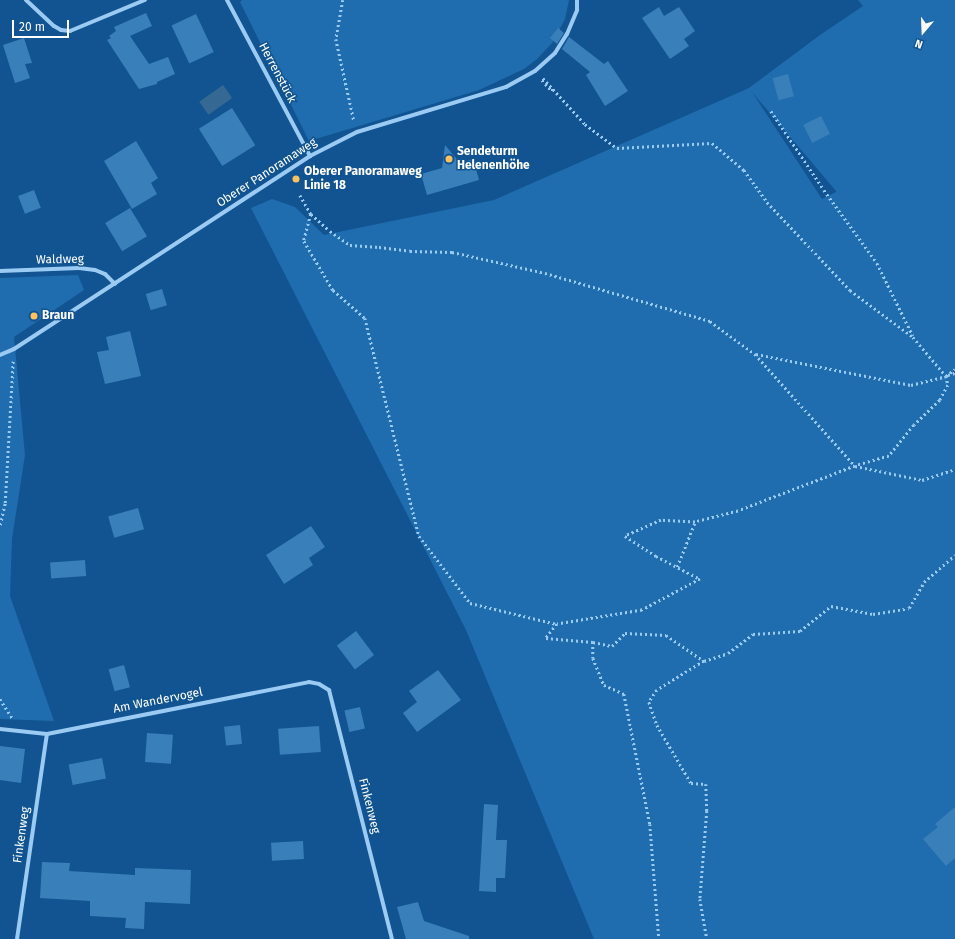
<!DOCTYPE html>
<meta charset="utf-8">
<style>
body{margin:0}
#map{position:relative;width:955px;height:939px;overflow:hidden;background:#115491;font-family:"Fira Sans",sans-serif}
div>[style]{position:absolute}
.green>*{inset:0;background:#1f6dae}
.water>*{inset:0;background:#366894;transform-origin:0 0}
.building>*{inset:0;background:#397fb9;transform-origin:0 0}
.path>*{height:2.5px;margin-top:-1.25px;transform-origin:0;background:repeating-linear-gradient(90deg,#9bcbf3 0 2px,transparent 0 5px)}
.street>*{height:4px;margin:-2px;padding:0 2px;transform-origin:2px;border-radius:2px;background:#9bcbf3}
.dots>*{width:11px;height:11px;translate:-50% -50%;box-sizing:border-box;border:2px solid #115491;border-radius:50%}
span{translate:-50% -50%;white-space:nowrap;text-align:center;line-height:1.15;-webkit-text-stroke:3px #115491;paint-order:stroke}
.street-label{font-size:12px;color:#fff}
.poi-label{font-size:12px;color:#fff;font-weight:700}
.left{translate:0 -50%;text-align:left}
.north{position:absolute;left:903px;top:12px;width:40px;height:40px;-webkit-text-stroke:3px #115491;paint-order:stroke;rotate:199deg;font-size:11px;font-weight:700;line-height:16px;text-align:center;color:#fff}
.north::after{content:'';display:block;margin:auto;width:14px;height:18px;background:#fff;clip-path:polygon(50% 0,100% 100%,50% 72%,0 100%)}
.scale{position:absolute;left:12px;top:20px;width:57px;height:18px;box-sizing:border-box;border:2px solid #fff;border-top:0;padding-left:5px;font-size:12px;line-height:14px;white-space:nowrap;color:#fff;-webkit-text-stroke:3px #115491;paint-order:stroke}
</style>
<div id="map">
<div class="green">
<i style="clip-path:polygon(242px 0,569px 0,565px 19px,553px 42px,537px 59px,524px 69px,479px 90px,309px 141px,240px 2px)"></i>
<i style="clip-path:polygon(evenodd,858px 0,955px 0,955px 939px,594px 939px,466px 630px,251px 208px,272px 199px,295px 207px,324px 235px,494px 200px,749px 88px,820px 35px,863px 6px,858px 0,752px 92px,836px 191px,836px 192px,822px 199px,752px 92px)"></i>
<i style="clip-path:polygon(78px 275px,84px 290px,14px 337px,25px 455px,12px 539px,10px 596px,54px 721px,0 719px,0 278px)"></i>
</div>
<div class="water">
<i style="left:223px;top:85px;width:16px;height:29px;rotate:55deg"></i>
</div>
<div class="building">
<i style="clip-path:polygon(659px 7px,664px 16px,679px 7px,695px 31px,684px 39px,689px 46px,670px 59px,642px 18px)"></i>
<i style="clip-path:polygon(146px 13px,152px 26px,130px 36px,149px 64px,168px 57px,175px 74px,157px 82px,157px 84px,139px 89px,107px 40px,111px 38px,109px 36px,116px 31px,114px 27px)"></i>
<i style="left:196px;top:14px;width:42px;height:27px;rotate:65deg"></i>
<i style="clip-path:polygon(558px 28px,564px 33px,557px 44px,550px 38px)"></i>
<i style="clip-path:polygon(569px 37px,604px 64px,608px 61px,628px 91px,605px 106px,586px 75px,590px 72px,562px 49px)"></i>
<i style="clip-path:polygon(24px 38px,32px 63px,25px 64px,30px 78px,15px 83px,3px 45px)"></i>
<i style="left:788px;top:74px;width:23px;height:16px;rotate:75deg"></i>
<i style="left:232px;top:108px;width:44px;height:39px;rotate:58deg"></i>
<i style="left:821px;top:116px;width:20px;height:20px;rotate:63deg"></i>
<i style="clip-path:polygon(136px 141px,158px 178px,151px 183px,157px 194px,132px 209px,104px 161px)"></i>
<i style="clip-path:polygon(445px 145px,460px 163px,473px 159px,479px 180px,427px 195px,421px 174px,442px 168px)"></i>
<i style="left:34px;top:190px;width:19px;height:17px;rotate:69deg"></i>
<i style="left:130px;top:208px;width:33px;height:29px;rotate:59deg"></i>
<i style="left:162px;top:289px;width:17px;height:17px;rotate:73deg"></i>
<i style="clip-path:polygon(130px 331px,141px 376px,105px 384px,97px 352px,109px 350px,106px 337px)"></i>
<i style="left:138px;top:508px;width:22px;height:31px;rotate:74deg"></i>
<i style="clip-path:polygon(311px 526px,325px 547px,309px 558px,313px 565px,284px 584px,266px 555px)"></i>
<i style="left:85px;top:560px;width:16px;height:35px;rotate:86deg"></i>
<i style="left:356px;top:631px;width:30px;height:24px;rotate:53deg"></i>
<i style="left:124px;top:665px;width:23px;height:16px;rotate:75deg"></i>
<i style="clip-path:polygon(438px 670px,461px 700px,417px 732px,403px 713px,417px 702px,409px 691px)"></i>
<i style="left:360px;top:707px;width:22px;height:16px;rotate:77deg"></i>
<i style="left:240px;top:725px;width:19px;height:16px;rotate:84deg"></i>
<i style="left:319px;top:726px;width:26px;height:41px;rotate:86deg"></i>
<i style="left:147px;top:733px;width:26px;height:29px;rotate:4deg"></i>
<i style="clip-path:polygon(0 746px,25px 749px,21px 783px,0 780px)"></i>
<i style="left:102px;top:758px;width:21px;height:34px;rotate:79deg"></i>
<i style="clip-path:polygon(484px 804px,498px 805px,496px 840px,507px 840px,505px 878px,496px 878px,496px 892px,479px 891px)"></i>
<i style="clip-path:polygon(955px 807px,955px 858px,946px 866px,923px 839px,938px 827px,935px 824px)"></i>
<i style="left:303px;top:841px;width:18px;height:32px;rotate:87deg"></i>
<i style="clip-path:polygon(42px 862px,70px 863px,69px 871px,135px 875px,135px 868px,191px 870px,190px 904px,145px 902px,144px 929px,125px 928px,126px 918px,90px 916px,90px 901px,40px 898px)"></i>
<i style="clip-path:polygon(418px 902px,424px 921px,469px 936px,469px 939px,406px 939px,397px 907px)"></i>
</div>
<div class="path">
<i style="left:343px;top:0;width:40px;rotate:100deg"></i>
<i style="left:336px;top:39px;width:84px;rotate:77.6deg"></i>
<i style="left:543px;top:78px;width:62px;rotate:47.6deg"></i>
<i style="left:585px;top:124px;width:40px;rotate:37deg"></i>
<i style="left:617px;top:148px;width:95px;rotate:-3deg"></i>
<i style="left:712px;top:143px;width:42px;rotate:40.2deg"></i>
<i style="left:744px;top:170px;width:39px;rotate:54deg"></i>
<i style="left:767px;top:202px;width:121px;rotate:46.7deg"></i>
<i style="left:850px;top:290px;width:79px;rotate:36.7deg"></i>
<i style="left:913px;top:337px;width:51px;rotate:49.8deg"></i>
<i style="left:946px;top:376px;width:9px;rotate:77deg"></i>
<i style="left:948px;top:385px;width:17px;rotate:118deg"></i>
<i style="left:940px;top:400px;width:36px;rotate:136deg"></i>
<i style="left:914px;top:425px;width:40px;rotate:129deg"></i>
<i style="left:889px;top:456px;width:35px;rotate:164deg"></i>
<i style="left:855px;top:466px;width:125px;rotate:159deg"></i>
<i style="left:738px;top:511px;width:44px;rotate:165.7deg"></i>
<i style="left:695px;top:522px;width:34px;rotate:-177deg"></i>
<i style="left:661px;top:520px;width:39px;rotate:156deg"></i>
<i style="left:625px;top:536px;width:37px;rotate:33deg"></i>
<i style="left:656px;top:556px;width:50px;rotate:27.6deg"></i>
<i style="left:700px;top:579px;width:66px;rotate:151.9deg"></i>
<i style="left:642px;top:610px;width:86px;rotate:170.6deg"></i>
<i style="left:557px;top:624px;width:18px;rotate:128deg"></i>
<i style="left:546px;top:638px;width:47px;rotate:4.9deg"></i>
<i style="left:593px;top:642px;width:19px;rotate:12deg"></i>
<i style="left:612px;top:646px;width:18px;rotate:-45deg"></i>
<i style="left:625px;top:633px;width:41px;rotate:2.8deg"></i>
<i style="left:666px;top:635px;width:46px;rotate:34.4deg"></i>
<i style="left:704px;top:661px;width:25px;rotate:-18deg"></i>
<i style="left:728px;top:653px;width:31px;rotate:-37deg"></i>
<i style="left:753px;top:634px;width:47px;rotate:-3.7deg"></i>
<i style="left:800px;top:631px;width:40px;rotate:-39deg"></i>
<i style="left:831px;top:606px;width:43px;rotate:10.8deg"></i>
<i style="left:873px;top:614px;width:36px;rotate:-9deg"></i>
<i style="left:909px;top:608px;width:30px;rotate:-60deg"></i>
<i style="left:924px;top:582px;width:41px;rotate:-41.1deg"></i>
<i style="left:542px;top:80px;width:13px;rotate:48deg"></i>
<i style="left:551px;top:90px;width:3px"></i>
<i style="left:771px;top:111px;width:95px;rotate:56.1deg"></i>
<i style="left:824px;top:190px;width:90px;rotate:54deg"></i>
<i style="left:877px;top:263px;width:81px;rotate:63.7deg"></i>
<i style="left:300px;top:195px;width:22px;rotate:60deg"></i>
<i style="left:311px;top:214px;width:25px;rotate:42deg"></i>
<i style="left:330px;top:231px;width:24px;rotate:35deg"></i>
<i style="left:350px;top:245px;width:29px;rotate:4deg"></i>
<i style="left:379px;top:247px;width:31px;rotate:7deg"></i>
<i style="left:410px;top:251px;width:42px;rotate:1.4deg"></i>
<i style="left:452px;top:252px;width:95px;rotate:12.7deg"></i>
<i style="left:545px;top:273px;width:172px;rotate:16.2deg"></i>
<i style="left:710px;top:321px;width:56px;rotate:36.3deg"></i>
<i style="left:755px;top:354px;width:150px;rotate:48.2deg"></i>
<i style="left:855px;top:466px;width:68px;rotate:11.8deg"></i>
<i style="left:922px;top:480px;width:35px;rotate:-18deg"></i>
<i style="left:311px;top:214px;width:28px;rotate:105deg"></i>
<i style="left:304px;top:241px;width:57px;rotate:59.4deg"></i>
<i style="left:333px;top:290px;width:43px;rotate:41.2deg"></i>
<i style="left:365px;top:318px;width:225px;rotate:76.1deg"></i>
<i style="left:419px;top:536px;width:84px;rotate:52.7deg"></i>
<i style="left:470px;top:603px;width:89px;rotate:13.6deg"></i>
<i style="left:756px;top:354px;width:158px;rotate:11.3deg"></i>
<i style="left:911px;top:385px;width:36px;rotate:-14deg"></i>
<i style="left:946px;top:376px;width:11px;rotate:-38deg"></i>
<i style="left:948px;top:375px;width:7px;rotate:-16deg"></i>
<i style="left:0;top:525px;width:23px;rotate:-77deg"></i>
<i style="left:5px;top:503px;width:142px;rotate:-86.8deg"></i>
<i style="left:677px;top:567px;width:48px;rotate:-68.2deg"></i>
<i style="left:593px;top:642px;width:16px;rotate:90deg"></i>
<i style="left:593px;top:658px;width:29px;rotate:68deg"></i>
<i style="left:604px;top:685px;width:22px;rotate:24deg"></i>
<i style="left:624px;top:694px;width:133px;rotate:78.7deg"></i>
<i style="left:650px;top:824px;width:115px;rotate:85.5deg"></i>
<i style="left:704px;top:661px;width:55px;rotate:148.3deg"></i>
<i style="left:657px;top:690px;width:14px;rotate:124deg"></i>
<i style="left:649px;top:702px;width:24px;rotate:71deg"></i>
<i style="left:657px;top:725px;width:67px;rotate:59.6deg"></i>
<i style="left:691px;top:783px;width:15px;rotate:4deg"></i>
<i style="left:706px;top:784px;width:27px;rotate:88deg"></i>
<i style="left:707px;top:811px;width:88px;rotate:94.5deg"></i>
<i style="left:700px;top:899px;width:41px;rotate:80.1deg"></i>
<i style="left:0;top:699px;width:24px;rotate:57deg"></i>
</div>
<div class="street">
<i style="left:26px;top:0;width:38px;rotate:43deg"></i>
<i style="left:54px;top:26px;width:8px;rotate:30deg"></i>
<i style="left:61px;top:30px;width:9px;rotate:6deg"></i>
<i style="left:70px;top:31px;width:81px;rotate:-22.5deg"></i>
<i style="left:227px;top:0;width:177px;rotate:62deg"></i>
<i style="left:0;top:271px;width:79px;rotate:-2.2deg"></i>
<i style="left:79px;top:268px;width:16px;rotate:7deg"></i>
<i style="left:95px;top:270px;width:11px;rotate:22deg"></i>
<i style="left:105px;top:274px;width:14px;rotate:45deg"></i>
<i style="left:0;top:355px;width:15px;rotate:-23deg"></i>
<i style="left:14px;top:349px;width:353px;rotate:-33.1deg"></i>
<i style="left:310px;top:156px;width:53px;rotate:-27.1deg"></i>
<i style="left:357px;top:132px;width:156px;rotate:-16.8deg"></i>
<i style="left:506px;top:87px;width:33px;rotate:-29deg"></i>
<i style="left:535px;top:71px;width:27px;rotate:-42deg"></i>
<i style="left:555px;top:53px;width:22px;rotate:-58deg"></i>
<i style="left:567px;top:34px;width:26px;rotate:-67deg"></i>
<i style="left:577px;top:10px;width:10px;rotate:-90deg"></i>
<i style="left:0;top:729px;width:47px;rotate:6.1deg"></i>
<i style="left:47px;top:734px;width:267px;rotate:-11.2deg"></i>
<i style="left:309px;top:682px;width:10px;rotate:11deg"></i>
<i style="left:319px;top:684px;width:12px;rotate:31deg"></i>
<i style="left:329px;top:690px;width:257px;rotate:75.8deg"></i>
<i style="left:17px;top:939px;width:207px;rotate:-81.7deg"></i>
</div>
<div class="dots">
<i style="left:449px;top:159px;background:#ffc15d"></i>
<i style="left:296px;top:179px;background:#ffc15d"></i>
<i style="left:34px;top:316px;background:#ffc15d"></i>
</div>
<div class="street-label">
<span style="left:277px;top:73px;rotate:62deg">Herrenstück</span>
<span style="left:267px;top:173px;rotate:-33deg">Oberer Panoramaweg</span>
<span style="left:60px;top:260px;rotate:-1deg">Waldweg</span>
<span style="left:158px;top:701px;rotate:-11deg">Am Wandervogel</span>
<span style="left:369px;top:806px;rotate:76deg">Finkenweg</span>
<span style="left:22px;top:835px;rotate:-82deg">Finkenweg</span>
</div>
<div class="poi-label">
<span class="left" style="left:457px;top:159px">Sendeturm<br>Helenenhöhe</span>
<span class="left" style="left:304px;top:179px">Oberer Panoramaweg<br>Linie 18</span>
<span class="left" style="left:42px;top:316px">Braun</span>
</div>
<div class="north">N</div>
<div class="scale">20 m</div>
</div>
